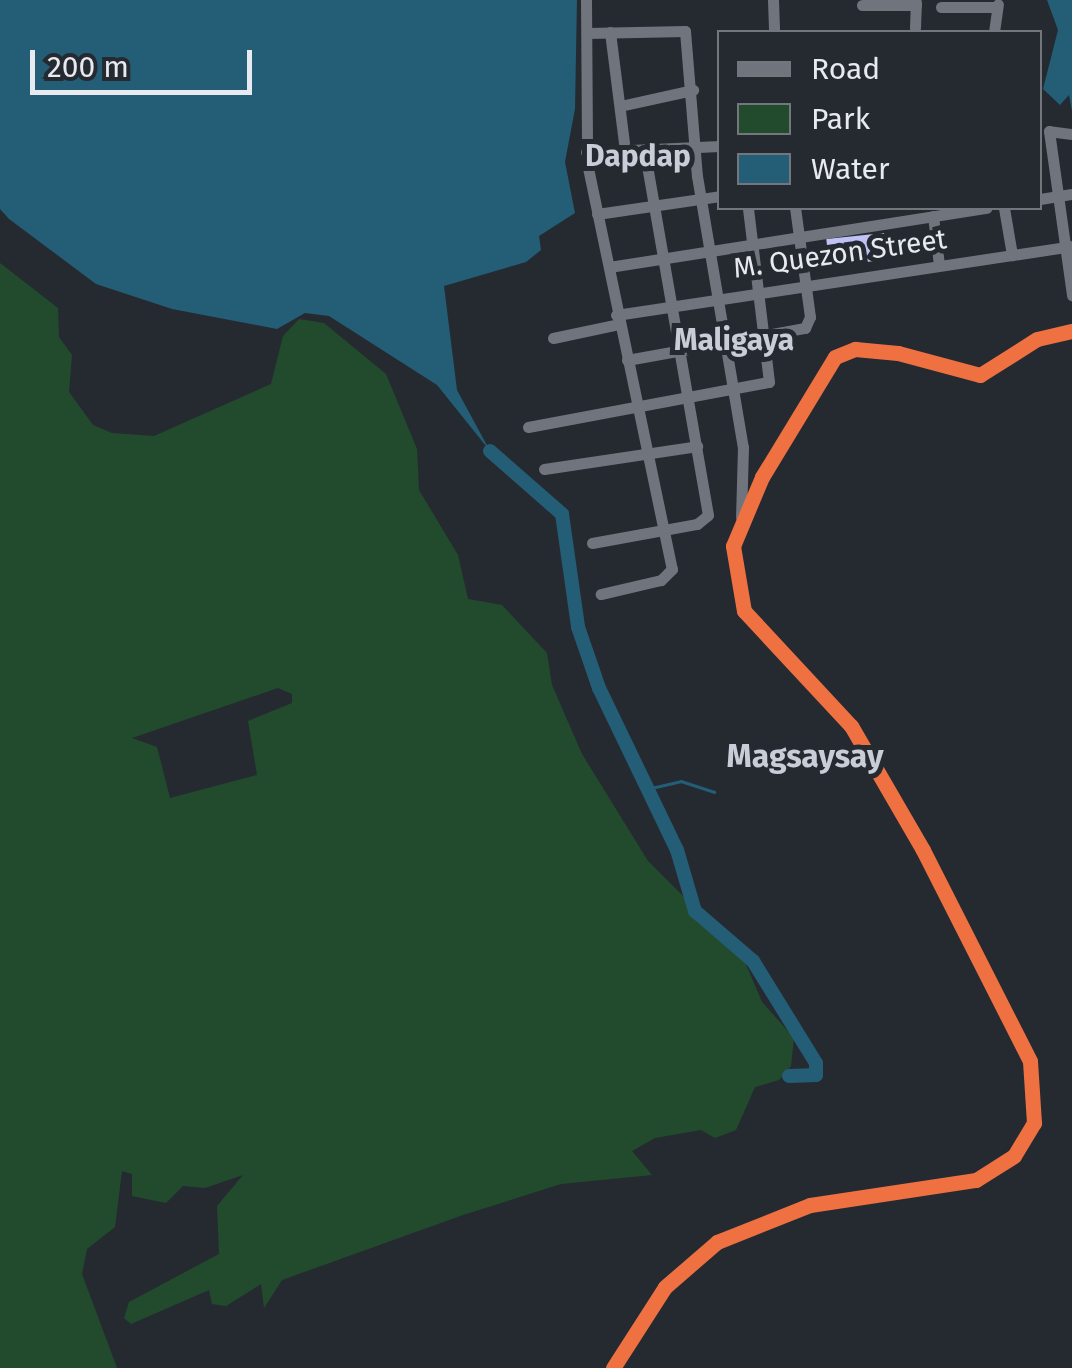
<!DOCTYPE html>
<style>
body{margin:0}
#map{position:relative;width:1072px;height:1368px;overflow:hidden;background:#252a31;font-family:"Fira Sans",sans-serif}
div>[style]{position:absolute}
.green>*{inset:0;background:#224b2e}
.water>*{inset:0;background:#235d76}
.stream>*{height:2.5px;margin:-1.25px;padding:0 1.25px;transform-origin:1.25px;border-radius:1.25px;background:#235d76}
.river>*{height:14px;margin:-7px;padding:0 7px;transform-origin:7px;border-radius:7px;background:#235d76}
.building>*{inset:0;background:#c0c1f4;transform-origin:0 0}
.minor>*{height:11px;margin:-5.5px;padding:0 5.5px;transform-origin:5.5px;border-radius:5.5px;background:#70757d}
.highway>*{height:15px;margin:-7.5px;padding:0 7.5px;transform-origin:7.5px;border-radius:7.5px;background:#ef7142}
span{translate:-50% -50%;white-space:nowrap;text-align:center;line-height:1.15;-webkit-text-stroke:10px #252a31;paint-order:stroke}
.street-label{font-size:28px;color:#e7eaef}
.neighbourhood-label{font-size:30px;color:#c8cdd7;font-weight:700}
.quarter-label{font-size:32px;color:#c8cdd7;font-weight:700}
.legend{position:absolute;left:717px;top:30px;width:325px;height:180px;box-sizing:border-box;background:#252a31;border:2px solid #73777d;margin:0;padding:12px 18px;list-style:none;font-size:30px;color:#e7eaef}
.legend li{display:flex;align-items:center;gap:20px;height:50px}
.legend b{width:50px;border:2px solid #73777d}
.scale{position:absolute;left:30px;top:50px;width:222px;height:45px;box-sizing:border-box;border:5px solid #e7eaef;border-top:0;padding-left:12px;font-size:30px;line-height:35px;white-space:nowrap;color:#e7eaef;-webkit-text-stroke:8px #252a31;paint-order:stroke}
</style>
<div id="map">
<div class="green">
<i style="clip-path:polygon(evenodd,0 263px,58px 308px,59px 337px,72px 355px,69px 392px,93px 425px,112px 433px,154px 436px,271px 384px,283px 336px,299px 319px,324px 323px,386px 374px,417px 449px,419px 490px,458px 555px,468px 599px,502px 605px,547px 653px,552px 685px,582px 754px,648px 861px,742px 955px,762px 1002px,794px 1038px,791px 1066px,779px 1080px,755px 1087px,736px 1130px,715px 1138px,701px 1130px,655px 1138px,632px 1151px,652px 1175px,561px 1184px,463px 1215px,282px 1280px,264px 1308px,261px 1284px,226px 1306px,212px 1304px,209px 1290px,131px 1324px,124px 1318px,129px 1302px,219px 1254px,217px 1206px,243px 1175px,205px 1188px,183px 1186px,166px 1203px,132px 1196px,132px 1174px,122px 1171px,115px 1227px,87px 1249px,82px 1274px,117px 1368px,0 1368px,0 263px,278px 688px,292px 694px,292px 703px,248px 721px,257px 775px,170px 798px,157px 747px,132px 738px,278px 688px)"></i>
</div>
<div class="water">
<i style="clip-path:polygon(0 0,577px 0,575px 109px,565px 162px,575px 213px,539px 236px,541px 250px,526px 262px,444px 286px,457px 390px,490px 451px,437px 385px,329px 316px,305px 313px,277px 329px,172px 309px,96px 284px,9px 219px,0 209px)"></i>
<i style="clip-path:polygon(1047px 0,1072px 0,1072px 111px,1069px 95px,1060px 105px,1043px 89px,1058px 30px)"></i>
</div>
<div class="stream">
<i style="left:647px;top:789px;width:35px;rotate:-13deg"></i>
<i style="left:681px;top:781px;width:35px;rotate:18deg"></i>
</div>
<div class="river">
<i style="left:490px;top:451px;width:96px;rotate:41.2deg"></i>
<i style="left:562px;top:514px;width:114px;rotate:81.9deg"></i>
<i style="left:578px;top:627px;width:65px;rotate:71deg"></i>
<i style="left:599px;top:688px;width:180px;rotate:64.3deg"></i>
<i style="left:677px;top:850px;width:64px;rotate:73.6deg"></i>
<i style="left:695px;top:911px;width:77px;rotate:40.8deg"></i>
<i style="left:753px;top:961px;width:120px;rotate:58.3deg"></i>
<i style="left:816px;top:1063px;width:12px;rotate:90deg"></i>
<i style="left:816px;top:1075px;width:27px;rotate:178deg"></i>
</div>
<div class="building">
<i style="left:884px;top:233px;width:27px;height:58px;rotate:84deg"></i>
</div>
<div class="minor">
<i style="left:586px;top:0;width:163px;rotate:89.6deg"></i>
<i style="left:587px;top:163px;width:415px;rotate:78.2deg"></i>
<i style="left:672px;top:569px;width:16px;rotate:135deg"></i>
<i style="left:661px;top:580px;width:62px;rotate:166.9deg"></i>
<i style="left:773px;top:0;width:32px;rotate:88deg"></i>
<i style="left:862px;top:5px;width:54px"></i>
<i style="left:941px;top:7px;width:56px"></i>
<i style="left:915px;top:28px;width:26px;rotate:-88deg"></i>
<i style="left:610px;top:32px;width:120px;rotate:82.8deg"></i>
<i style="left:994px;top:32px;width:28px;rotate:-82deg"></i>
<i style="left:588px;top:33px;width:97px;rotate:-1.2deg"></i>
<i style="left:685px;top:31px;width:145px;rotate:85.3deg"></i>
<i style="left:697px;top:176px;width:275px;rotate:80.4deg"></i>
<i style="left:743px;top:447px;width:70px;rotate:91.6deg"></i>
<i style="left:620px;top:106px;width:75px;rotate:-12.4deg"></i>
<i style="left:1072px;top:134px;width:23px;rotate:-173deg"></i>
<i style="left:1049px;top:131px;width:166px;rotate:82deg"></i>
<i style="left:586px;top:152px;width:134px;rotate:-2.6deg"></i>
<i style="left:1040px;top:199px;width:32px;rotate:-9deg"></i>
<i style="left:1004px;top:208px;width:48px;rotate:80.3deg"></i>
<i style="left:597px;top:214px;width:124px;rotate:-8.3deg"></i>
<i style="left:933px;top:216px;width:49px;rotate:83deg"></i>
<i style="left:609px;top:267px;width:382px;rotate:-8.9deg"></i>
<i style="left:616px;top:315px;width:461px;rotate:-8.6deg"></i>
<i style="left:553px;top:338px;width:67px;rotate:-12deg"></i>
<i style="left:627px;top:360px;width:181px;rotate:-10.2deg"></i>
<i style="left:805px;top:328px;width:12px;rotate:-66deg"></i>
<i style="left:810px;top:317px;width:110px;rotate:-97.8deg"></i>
<i style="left:528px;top:427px;width:245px;rotate:-10.6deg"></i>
<i style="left:769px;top:382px;width:175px;rotate:-96.9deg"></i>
<i style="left:544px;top:469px;width:155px;rotate:-8.5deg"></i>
<i style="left:592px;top:543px;width:107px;rotate:-10.3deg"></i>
<i style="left:697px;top:524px;width:14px;rotate:-39deg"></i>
<i style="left:708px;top:515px;width:371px;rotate:-99.9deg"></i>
</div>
<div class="highway">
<i style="left:613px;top:1368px;width:96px;rotate:-57.3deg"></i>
<i style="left:665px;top:1287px;width:69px;rotate:-40.9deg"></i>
<i style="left:717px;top:1242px;width:100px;rotate:-21.7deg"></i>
<i style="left:810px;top:1205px;width:168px;rotate:-8.6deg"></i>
<i style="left:976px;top:1180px;width:45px;rotate:-32.3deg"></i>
<i style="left:1014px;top:1156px;width:39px;rotate:-59deg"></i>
<i style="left:1034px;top:1123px;width:62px;rotate:-93.7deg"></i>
<i style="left:1030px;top:1061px;width:237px;rotate:-116.9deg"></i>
<i style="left:923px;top:850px;width:143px;rotate:-120.1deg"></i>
<i style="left:851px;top:726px;width:157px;rotate:-132.9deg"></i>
<i style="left:744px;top:611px;width:66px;rotate:-99.6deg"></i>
<i style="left:733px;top:546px;width:75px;rotate:-67.2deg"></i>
<i style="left:762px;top:477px;width:140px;rotate:-58.7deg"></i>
<i style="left:835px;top:357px;width:22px;rotate:-22deg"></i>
<i style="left:855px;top:349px;width:43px;rotate:5.3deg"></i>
<i style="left:898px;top:353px;width:85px;rotate:15deg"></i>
<i style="left:980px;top:375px;width:67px;rotate:-32.3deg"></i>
<i style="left:1037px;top:339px;width:36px;rotate:-13deg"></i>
</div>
<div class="street-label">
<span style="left:840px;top:254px;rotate:-8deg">M. Quezon Street</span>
</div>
<div class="neighbourhood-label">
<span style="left:638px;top:156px">Dapdap</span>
<span style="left:734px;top:340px">Maligaya</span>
</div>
<div class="quarter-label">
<span style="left:805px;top:756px">Magsaysay</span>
</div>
<ul class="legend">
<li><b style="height:12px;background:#70757d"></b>Road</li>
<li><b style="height:28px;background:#224b2e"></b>Park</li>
<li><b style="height:28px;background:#235d76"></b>Water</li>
</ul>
<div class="scale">200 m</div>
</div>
